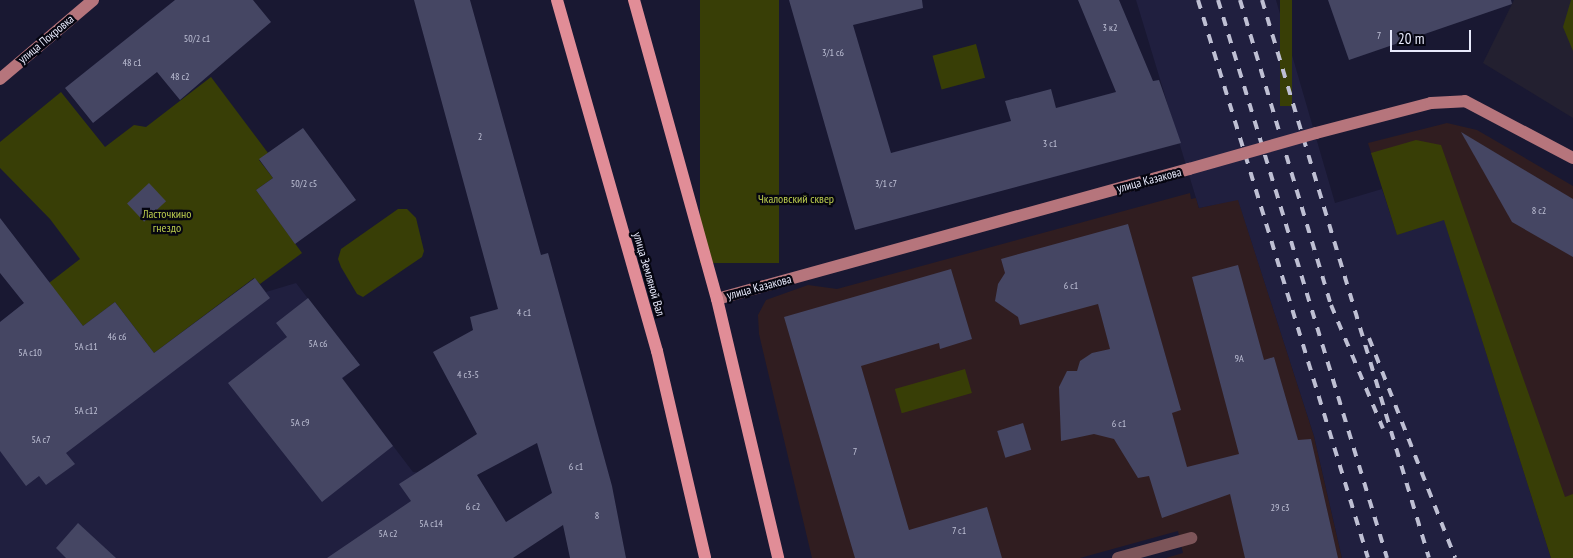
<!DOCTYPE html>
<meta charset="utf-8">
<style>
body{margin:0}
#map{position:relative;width:1573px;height:558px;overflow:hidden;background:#191832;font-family:"PT Sans Narrow",sans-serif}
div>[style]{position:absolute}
.commercial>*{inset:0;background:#301d20}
.built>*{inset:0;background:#201f3f}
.education>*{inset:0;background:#232030}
.green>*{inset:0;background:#383e06;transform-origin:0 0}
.building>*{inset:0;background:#454663;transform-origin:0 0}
.street>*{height:12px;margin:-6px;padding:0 6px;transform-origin:6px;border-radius:6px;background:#7d5559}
.secondary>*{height:12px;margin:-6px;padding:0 6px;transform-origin:6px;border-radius:6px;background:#b6757c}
.primary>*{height:12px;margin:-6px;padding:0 6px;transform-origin:6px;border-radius:6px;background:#e18d97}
.rail>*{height:4px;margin-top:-2px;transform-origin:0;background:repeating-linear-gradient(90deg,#bebfd3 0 9px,transparent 0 18px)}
.secondary-bridge>*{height:12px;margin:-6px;padding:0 6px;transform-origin:6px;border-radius:6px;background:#b6757c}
span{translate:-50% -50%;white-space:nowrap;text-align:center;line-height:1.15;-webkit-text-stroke:4.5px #050510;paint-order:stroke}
.number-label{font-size:10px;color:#bfc1d6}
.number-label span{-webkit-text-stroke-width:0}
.street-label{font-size:12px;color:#e8eafc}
.park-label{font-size:12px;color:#bacb4d}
.scale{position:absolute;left:1390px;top:30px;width:81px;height:22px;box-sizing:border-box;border:2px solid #e8eafc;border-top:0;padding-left:6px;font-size:15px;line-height:18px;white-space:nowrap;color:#e8eafc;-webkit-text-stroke:4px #050510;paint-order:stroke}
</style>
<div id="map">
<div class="commercial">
<i style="clip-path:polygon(1447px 123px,1477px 130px,1573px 186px,1573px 558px,1551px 558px,1443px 219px,1397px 235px,1368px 143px)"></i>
<i style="clip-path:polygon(1190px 193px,1191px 199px,1196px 198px,1199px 208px,1238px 199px,1314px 436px,1342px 558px,1166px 558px,1183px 553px,1178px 531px,1080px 558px,812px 558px,759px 334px,758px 315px,766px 300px,808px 285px,837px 289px)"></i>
</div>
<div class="built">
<i style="clip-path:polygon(1136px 0,1276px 0,1335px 203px,1382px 189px,1397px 234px,1444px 219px,1551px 558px,1342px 558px,1314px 436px,1238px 200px,1199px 208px)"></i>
<i style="clip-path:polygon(255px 278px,266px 292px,296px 283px,359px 365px,342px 379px,413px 472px,423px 473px,480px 558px,0 558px,0 322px,39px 291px,115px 302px,155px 353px)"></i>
</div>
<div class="education">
<i style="clip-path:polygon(1514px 0,1573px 0,1573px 118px,1483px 63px)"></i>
</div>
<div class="green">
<i style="left:700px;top:0;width:79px;height:263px"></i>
<i style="left:1280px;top:0;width:12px;height:106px"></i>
<i style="clip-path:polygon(1571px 0,1573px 0,1573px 51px,1563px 27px)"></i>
<i style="left:976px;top:44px;width:35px;height:45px;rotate:75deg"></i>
<i style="clip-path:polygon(211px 77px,268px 153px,259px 160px,273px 178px,256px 190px,302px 253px,260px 284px,254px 278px,154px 353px,115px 302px,83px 326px,49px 283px,80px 259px,50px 219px,0 168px,0 142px,61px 92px,105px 147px,134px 125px,146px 127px)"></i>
<i style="clip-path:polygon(1416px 140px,1441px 145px,1565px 497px,1573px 494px,1573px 558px,1551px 558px,1444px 220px,1397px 235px,1371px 153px)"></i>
<i style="clip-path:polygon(398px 209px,407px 209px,416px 218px,424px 251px,422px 257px,363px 297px,357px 294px,341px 267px,338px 259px,341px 249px)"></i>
<i style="left:965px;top:369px;width:25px;height:73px;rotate:74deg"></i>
</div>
<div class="building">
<i style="clip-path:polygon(175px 0,253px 0,271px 22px,180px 100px,157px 72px,93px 123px,65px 88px)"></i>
<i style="clip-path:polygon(evenodd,414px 0,470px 0,541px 255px,548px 253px,612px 486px,626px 558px,570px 558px,563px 525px,513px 558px,327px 558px,411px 501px,399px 484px,477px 434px,433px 352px,473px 330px,470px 317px,498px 309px,414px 0,537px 443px,552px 493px,506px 522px,477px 475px,537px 443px)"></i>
<i style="clip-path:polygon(789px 0,922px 0,923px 8px,853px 25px,891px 153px,1011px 121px,1005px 101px,1051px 89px,1056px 108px,1116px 92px,1078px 0,1119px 0,1153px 81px,1159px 80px,1181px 143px,855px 230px)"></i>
<i style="clip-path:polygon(1328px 0,1511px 0,1512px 4px,1349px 60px)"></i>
<i style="clip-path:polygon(303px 128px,356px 200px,295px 244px,256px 190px,273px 178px,259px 159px)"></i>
<i style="clip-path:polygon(1461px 132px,1573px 199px,1573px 257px,1512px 222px)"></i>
<i style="left:149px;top:183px;width:25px;height:30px;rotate:47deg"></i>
<i style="clip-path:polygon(0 218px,83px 326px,115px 302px,154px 353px,255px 278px,270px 298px,66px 453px,75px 464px,46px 485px,39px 476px,26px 486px,0 451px,0 322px,24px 303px,0 273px)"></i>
<i style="clip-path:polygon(1128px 224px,1181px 410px,1172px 413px,1187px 467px,1239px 454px,1192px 277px,1238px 265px,1264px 360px,1274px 357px,1298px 440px,1311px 439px,1338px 558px,1245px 558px,1230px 494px,1162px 518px,1149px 476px,1138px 478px,1114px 439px,1094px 434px,1061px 441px,1059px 387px,1067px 371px,1077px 371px,1080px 361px,1092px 353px,1110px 349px,1098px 304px,1020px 325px,1018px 317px,995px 301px,998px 284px,1005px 273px,1001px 259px)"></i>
<i style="clip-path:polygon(951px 269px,972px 339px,940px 349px,939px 343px,861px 366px,909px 530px,987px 507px,1002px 558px,855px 558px,784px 317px)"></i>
<i style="clip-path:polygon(308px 298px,360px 365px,342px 378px,393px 446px,322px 502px,228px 383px,287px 337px,276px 323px)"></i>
<i style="left:1023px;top:423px;width:28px;height:27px;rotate:73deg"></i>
<i style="clip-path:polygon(78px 523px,116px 558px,66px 558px,56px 548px)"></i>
</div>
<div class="street">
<i style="left:1118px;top:558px;width:76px;rotate:-15.3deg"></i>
</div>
<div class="secondary">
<i style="left:0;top:79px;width:122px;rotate:-40.3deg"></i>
<i style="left:1316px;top:133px;width:119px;rotate:-14.6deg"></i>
<i style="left:1431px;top:103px;width:34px;rotate:-3deg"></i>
<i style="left:1465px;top:101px;width:122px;rotate:27.8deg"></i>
<i style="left:717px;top:299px;width:490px;rotate:-15.4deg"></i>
</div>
<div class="primary">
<i style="left:557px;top:0;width:365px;rotate:74.1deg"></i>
<i style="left:657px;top:351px;width:212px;rotate:76.9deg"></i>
<i style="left:634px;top:0;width:310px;rotate:74.5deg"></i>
<i style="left:717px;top:299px;width:266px;rotate:76.7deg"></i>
</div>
<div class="rail">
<i style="left:1198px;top:0;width:583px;rotate:73.06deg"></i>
<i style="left:1218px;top:0;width:583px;rotate:73.15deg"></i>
<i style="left:1240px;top:0;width:318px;rotate:73.4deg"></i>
<i style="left:1331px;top:305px;width:134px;rotate:67.2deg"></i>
<i style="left:1262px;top:0;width:582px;rotate:73.34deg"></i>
<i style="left:1369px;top:338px;width:236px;rotate:68.6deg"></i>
</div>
<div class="secondary-bridge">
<i style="left:1189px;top:169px;width:132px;rotate:-15.8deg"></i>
</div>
<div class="number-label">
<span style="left:1110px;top:28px">3 к2</span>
<span style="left:1379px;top:36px">7</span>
<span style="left:197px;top:39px">50/2 с1</span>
<span style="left:833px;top:53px">3/1 с6</span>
<span style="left:132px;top:63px">48 с1</span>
<span style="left:180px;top:77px">48 с2</span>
<span style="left:480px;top:137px">2</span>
<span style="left:1050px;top:144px">3 с1</span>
<span style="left:304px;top:184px">50/2 с5</span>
<span style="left:886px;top:184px">3/1 с7</span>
<span style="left:1539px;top:211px">8 с2</span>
<span style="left:1071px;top:286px">6 с1</span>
<span style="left:524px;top:313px">4 с1</span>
<span style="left:117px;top:337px">46 с6</span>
<span style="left:318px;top:344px">5А с6</span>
<span style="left:86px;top:347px">5А с11</span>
<span style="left:30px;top:353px">5А с10</span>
<span style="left:1239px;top:359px">9A</span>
<span style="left:468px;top:375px">4 с3-5</span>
<span style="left:86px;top:411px">5А с12</span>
<span style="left:300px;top:423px">5А с9</span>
<span style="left:1119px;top:424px">6 с1</span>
<span style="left:41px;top:440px">5А с7</span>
<span style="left:855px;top:452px">7</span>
<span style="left:576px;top:467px">6 с1</span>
<span style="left:473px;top:507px">6 с2</span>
<span style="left:1280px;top:508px">29 с3</span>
<span style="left:597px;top:516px">8</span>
<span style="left:431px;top:524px">5А с14</span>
<span style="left:959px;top:531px">7 с1</span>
<span style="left:388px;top:534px">5А с2</span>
</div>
<div class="street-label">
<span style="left:46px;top:39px;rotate:-40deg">улица Покровка</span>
<span style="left:1149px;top:180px;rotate:-15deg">улица Казакова</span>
<span style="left:649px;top:274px;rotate:74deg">улица Земляной Вал</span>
<span style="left:759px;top:287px;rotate:-15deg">улица Казакова</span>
</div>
<div class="park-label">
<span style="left:796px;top:199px">Чкаловский сквер</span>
<span style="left:167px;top:221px">Ласточкино<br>гнездо</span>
</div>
<div class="scale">20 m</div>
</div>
